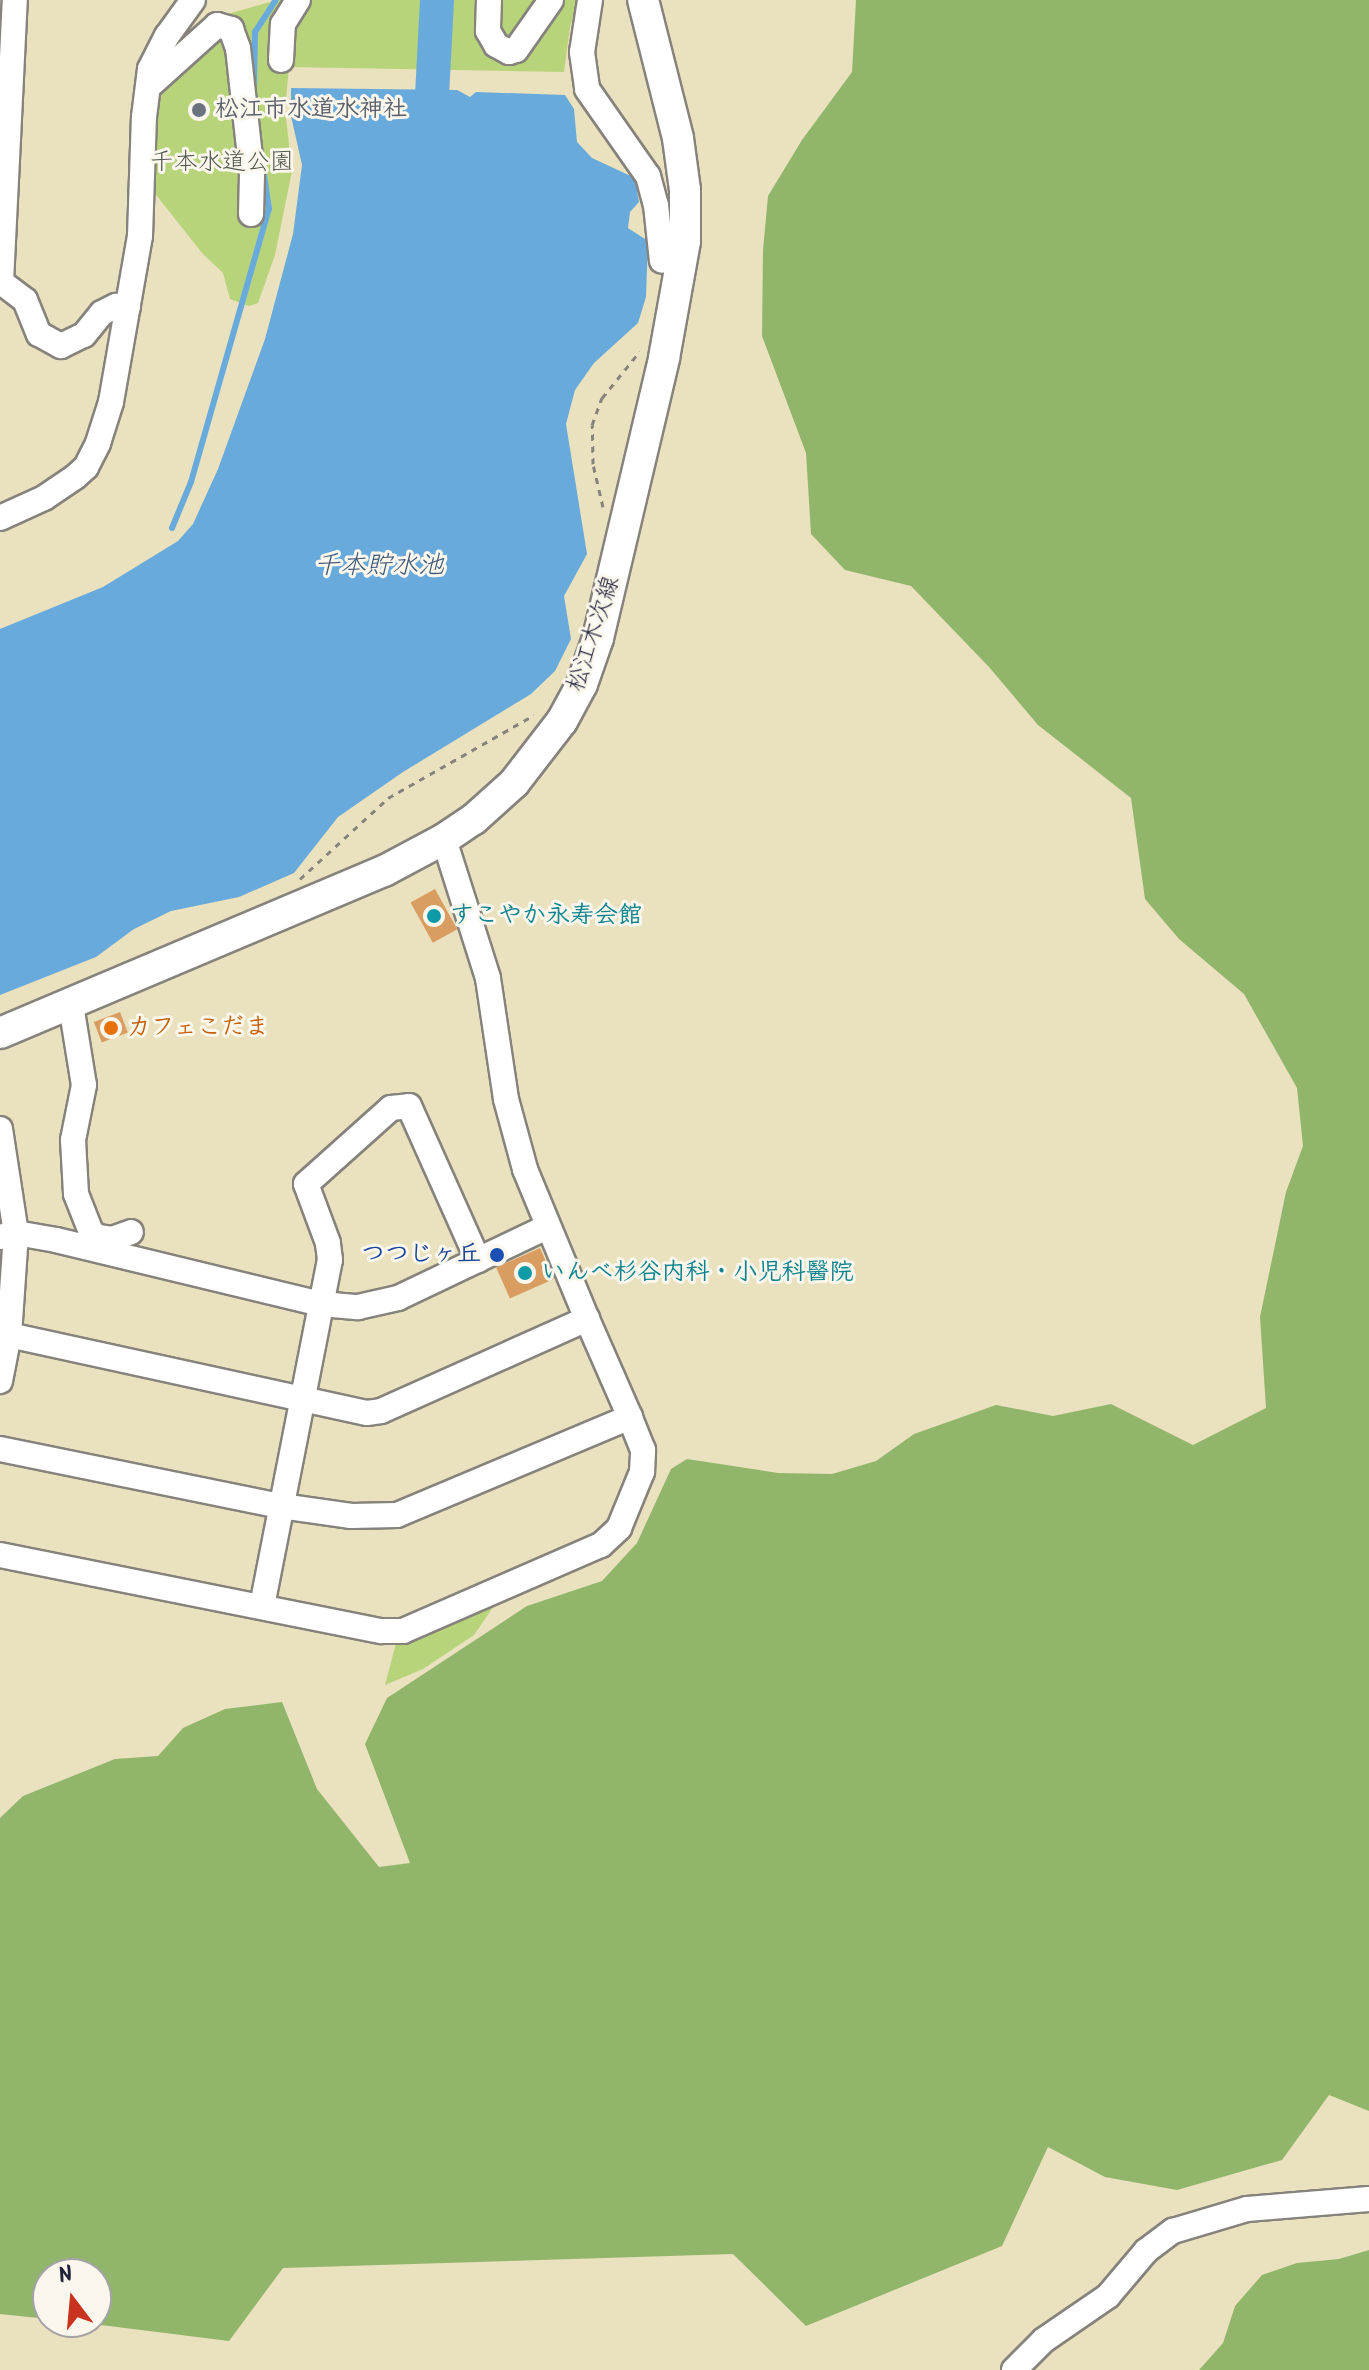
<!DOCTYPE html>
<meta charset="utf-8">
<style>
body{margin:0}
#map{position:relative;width:1369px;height:2370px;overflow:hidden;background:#eae1be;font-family:Kalam,"Klee One",sans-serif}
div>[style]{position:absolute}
.green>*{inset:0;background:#b7d47b}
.forest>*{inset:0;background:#91b66b}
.water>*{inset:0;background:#68aadc}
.stream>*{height:6px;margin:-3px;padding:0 3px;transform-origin:3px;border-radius:3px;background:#68aadc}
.river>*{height:34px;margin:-17px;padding:0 17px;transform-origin:17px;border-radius:17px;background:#68aadc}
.building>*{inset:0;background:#d99d62;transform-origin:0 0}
.path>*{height:3px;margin-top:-1.5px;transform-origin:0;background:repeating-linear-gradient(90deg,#86827c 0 6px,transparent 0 12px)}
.roads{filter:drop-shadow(2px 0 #86827c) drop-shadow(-2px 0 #86827c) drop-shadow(0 2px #86827c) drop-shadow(0 -2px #86827c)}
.minor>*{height:24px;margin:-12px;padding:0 12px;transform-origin:12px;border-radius:12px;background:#fff}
.major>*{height:30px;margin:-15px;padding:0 15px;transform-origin:15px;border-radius:15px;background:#fff}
.dots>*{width:22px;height:22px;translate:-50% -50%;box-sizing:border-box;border:4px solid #fbf7ec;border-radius:50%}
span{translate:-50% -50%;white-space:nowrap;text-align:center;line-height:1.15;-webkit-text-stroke:6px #fbf7ec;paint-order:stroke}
.worship-label{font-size:24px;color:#5b616d;font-weight:700}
.left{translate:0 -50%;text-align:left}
.park-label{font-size:24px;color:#4f574e}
.street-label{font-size:24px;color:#22223b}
.culture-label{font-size:24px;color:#0d838f;font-weight:700}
.food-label{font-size:24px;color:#c56008;font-weight:700}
.transit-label{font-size:24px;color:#164399;font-weight:700}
.right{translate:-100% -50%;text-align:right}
.water-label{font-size:26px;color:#3e587b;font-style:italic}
.north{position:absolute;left:32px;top:2258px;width:80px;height:80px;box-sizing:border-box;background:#fbf7ec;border:2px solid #a4a2a5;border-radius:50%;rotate:344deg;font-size:22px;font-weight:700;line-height:32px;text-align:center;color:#22223b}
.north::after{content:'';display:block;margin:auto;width:28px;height:36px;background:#c8321e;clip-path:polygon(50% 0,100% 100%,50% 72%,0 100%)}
</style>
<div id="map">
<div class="green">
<i style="clip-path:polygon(277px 0,578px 0,570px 27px,564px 72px,289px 67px,285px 109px,292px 171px,275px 255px,258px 303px,249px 306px,230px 299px,223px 273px,202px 253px,153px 191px,152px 110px,164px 65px,217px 17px)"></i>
<i style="clip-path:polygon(498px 1600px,474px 1635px,423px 1669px,385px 1685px,396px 1643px)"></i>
</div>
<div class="forest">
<i style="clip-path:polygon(856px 0,1369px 0,1369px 2111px,1329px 2095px,1282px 2160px,1177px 2190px,1105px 2177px,1048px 2147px,1002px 2246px,806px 2326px,733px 2254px,283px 2268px,229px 2341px,77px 2322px,96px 2322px,96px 2274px,48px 2274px,48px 2319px,0 2314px,0 1818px,23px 1796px,115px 1759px,158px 1756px,183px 1728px,225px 1709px,282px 1702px,317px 1789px,379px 1867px,410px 1863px,365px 1744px,387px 1698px,527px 1606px,602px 1581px,637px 1543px,671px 1469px,687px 1459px,778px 1473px,832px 1474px,876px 1461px,914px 1434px,996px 1405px,1053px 1416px,1111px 1404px,1193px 1445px,1266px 1408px,1260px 1317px,1286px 1192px,1303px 1146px,1297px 1088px,1244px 994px,1179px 939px,1145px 899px,1131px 798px,1038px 725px,989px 667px,911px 586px,845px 570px,811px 534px,806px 453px,762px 336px,763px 250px,768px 196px,802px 140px,852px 72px)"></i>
<i style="clip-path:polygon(1369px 2250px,1369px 2370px,1199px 2370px,1223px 2343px,1235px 2306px,1262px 2275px,1297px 2263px,1339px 2259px)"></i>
</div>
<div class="water">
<i style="clip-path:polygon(291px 88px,457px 90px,470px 97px,476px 92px,565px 95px,574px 109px,577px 142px,592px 158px,635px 178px,639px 202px,630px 212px,628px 228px,648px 241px,646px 297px,638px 323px,594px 363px,575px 390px,566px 424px,587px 554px,564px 596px,571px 639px,555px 671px,531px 694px,403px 772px,338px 817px,294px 873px,239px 897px,171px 911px,134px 929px,96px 957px,0 995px,0 629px,103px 587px,178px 541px,193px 524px,218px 469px,265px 339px,293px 234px,302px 165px,291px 116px)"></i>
</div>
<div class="stream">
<i style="left:254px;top:84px;width:52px;rotate:-88.9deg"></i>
<i style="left:255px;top:32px;width:38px;rotate:-57deg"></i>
<i style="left:172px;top:528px;width:50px;rotate:-67.6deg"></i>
<i style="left:191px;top:482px;width:284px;rotate:-74.1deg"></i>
<i style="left:269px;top:209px;width:55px;rotate:-98.4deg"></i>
</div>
<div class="river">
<i style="left:430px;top:134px;width:134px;rotate:-87deg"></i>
</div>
<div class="building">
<i style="left:435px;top:889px;width:46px;height:28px;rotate:61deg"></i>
<i style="left:120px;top:1012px;width:22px;height:28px;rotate:69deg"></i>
<i style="left:540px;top:1248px;width:34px;height:48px;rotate:66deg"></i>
</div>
<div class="path">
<i style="left:603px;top:507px;width:44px;rotate:-103.1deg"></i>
<i style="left:593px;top:464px;width:39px;rotate:-91deg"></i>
<i style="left:592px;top:425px;width:29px;rotate:-70deg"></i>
<i style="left:602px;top:398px;width:60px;rotate:-51deg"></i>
<i style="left:300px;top:879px;width:120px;rotate:-42.6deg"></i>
<i style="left:388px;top:798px;width:168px;rotate:-29.6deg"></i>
</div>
<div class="roads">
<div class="minor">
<i style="left:489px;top:0;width:31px;rotate:92deg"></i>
<i style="left:488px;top:31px;width:16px;rotate:60deg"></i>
<i style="left:496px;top:45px;width:15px;rotate:28deg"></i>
<i style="left:509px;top:52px;width:7px;rotate:-16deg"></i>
<i style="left:516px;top:50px;width:61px;rotate:-55deg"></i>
<i style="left:590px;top:0;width:53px;rotate:98.7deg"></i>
<i style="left:582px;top:52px;width:37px;rotate:82deg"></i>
<i style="left:587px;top:89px;width:106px;rotate:55deg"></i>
<i style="left:648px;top:176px;width:30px;rotate:75deg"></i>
<i style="left:656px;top:205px;width:56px;rotate:83.9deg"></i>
<i style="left:281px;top:60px;width:36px;rotate:-87deg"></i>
<i style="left:283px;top:24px;width:28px;rotate:-58deg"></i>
<i style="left:148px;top:87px;width:93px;rotate:-41.9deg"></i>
<i style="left:217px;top:25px;width:15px;rotate:16deg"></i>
<i style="left:231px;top:29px;width:20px;rotate:70deg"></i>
<i style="left:238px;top:48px;width:127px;rotate:83.7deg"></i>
<i style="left:252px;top:174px;width:40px;rotate:91.4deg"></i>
<i style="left:1px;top:282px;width:282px;rotate:-87.2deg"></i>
<i style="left:1px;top:282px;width:30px;rotate:37deg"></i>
<i style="left:25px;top:300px;width:37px;rotate:68deg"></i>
<i style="left:39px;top:334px;width:25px;rotate:29deg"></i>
<i style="left:61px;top:346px;width:25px;rotate:-26deg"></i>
<i style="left:84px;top:335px;width:28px;rotate:-51deg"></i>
<i style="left:102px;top:313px;width:16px;rotate:-27deg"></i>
<i style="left:116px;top:306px;width:12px;rotate:5deg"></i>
<i style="left:0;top:518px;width:48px;rotate:-24.4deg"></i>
<i style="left:44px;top:498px;width:37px;rotate:-34deg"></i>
<i style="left:75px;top:477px;width:15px;rotate:-42deg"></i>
<i style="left:86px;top:467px;width:27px;rotate:-63deg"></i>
<i style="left:98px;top:443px;width:43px;rotate:-72.4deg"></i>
<i style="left:111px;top:402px;width:169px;rotate:-80.1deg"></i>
<i style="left:140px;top:236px;width:119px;rotate:-88.1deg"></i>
<i style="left:144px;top:117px;width:48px;rotate:-82.9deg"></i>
<i style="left:150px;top:69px;width:37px;rotate:-63deg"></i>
<i style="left:167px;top:36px;width:44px;rotate:-54.2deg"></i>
<i style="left:71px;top:1005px;width:81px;rotate:80.8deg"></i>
<i style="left:84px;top:1085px;width:56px;rotate:101.3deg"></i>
<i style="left:73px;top:1140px;width:54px;rotate:86.8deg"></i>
<i style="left:76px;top:1194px;width:41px;rotate:68.5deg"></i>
<i style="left:91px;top:1232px;width:9px;rotate:36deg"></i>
<i style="left:98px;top:1237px;width:14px;rotate:8deg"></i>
<i style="left:112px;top:1239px;width:20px;rotate:-20deg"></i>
<i style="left:0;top:1129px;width:105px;rotate:81.3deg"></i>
<i style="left:16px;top:1233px;width:102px;rotate:93.9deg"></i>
<i style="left:9px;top:1335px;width:47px;rotate:101.1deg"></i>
<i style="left:0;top:1237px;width:16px;rotate:-14deg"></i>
<i style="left:16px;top:1233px;width:41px;rotate:9.9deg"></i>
<i style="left:56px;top:1240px;width:273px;rotate:13.6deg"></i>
<i style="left:321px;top:1304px;width:37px;rotate:5deg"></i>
<i style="left:358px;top:1307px;width:41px;rotate:-12.7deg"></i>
<i style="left:398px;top:1298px;width:165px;rotate:-25.5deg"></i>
<i style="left:0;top:1337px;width:9px;rotate:-13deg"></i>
<i style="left:9px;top:1335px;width:366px;rotate:12.3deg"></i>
<i style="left:367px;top:1413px;width:14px;rotate:-8deg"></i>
<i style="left:381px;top:1411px;width:226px;rotate:-24.1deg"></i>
<i style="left:587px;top:1319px;width:162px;rotate:-112.5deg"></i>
<i style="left:525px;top:1169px;width:73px;rotate:-105.2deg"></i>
<i style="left:506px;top:1099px;width:122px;rotate:-98.5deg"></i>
<i style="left:488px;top:978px;width:146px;rotate:-107.6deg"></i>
<i style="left:0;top:1449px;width:287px;rotate:11.5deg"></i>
<i style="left:281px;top:1506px;width:71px;rotate:8.1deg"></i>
<i style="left:351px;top:1516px;width:46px;rotate:-1.2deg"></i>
<i style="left:397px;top:1515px;width:253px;rotate:-22.8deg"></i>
<i style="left:630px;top:1417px;width:107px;rotate:-113.7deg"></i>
<i style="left:0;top:1555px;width:389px;rotate:11.3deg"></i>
<i style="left:382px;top:1631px;width:21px"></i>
<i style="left:403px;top:1631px;width:216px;rotate:-23.5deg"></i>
<i style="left:601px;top:1545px;width:25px;rotate:-43deg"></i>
<i style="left:619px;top:1528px;width:61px;rotate:-67.7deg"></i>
<i style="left:642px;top:1472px;width:22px;rotate:-87deg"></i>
<i style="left:643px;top:1450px;width:35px;rotate:-112deg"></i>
<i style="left:262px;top:1606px;width:353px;rotate:-78.9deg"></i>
<i style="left:330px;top:1260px;width:17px;rotate:-97deg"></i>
<i style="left:328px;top:1243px;width:63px;rotate:-110.4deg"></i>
<i style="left:306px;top:1184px;width:114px;rotate:-41.8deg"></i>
<i style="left:391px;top:1108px;width:18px;rotate:-6deg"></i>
<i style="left:409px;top:1106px;width:169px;rotate:65.9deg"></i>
<i style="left:1014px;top:2370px;width:42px;rotate:-45deg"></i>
<i style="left:1044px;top:2340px;width:78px;rotate:-34.5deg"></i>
<i style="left:1108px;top:2296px;width:59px;rotate:-49.8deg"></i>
<i style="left:1146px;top:2251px;width:34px;rotate:-37deg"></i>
<i style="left:1173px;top:2231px;width:77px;rotate:-16.6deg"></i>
<i style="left:1247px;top:2209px;width:122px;rotate:-4.7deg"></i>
</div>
<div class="major">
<i style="left:0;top:1033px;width:417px;rotate:-22.9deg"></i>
<i style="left:384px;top:871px;width:68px;rotate:-28.1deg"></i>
<i style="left:444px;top:839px;width:36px;rotate:-34deg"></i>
<i style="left:474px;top:819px;width:54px;rotate:-42deg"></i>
<i style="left:514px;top:783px;width:78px;rotate:-52.3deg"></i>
<i style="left:562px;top:721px;width:42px;rotate:-61.6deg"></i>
<i style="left:582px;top:684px;width:49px;rotate:-70.8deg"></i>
<i style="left:598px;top:638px;width:288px;rotate:-76.7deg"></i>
<i style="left:664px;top:358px;width:119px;rotate:-79.8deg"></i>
<i style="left:685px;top:241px;width:51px;rotate:-90deg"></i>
<i style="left:685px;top:190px;width:52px;rotate:-97.7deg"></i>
<i style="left:678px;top:138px;width:142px;rotate:-104.2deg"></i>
</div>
</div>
<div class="dots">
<i style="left:199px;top:110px;background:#6b7280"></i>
<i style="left:434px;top:916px;background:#0f9aa8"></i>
<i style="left:111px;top:1028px;background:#e8710a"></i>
<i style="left:497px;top:1255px;background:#1a4fb4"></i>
<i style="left:525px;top:1273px;background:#0f9aa8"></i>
</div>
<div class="worship-label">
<span class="left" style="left:215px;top:110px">松江市水道水神社</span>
</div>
<div class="park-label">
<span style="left:222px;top:163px">千本水道公園</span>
</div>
<div class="street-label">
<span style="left:594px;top:634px;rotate:-72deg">松江木次線</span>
</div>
<div class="culture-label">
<span class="left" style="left:450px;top:916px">すこやか永寿会館</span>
<span class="left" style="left:541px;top:1273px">いんべ杉谷内科・小児科醫院</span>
</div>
<div class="food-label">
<span class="left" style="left:127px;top:1028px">カフェこだま</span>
</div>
<div class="transit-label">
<span class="right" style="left:481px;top:1255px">つつじヶ丘</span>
</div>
<div class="water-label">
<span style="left:379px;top:567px">千本貯水池</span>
</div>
<div class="north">N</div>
</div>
